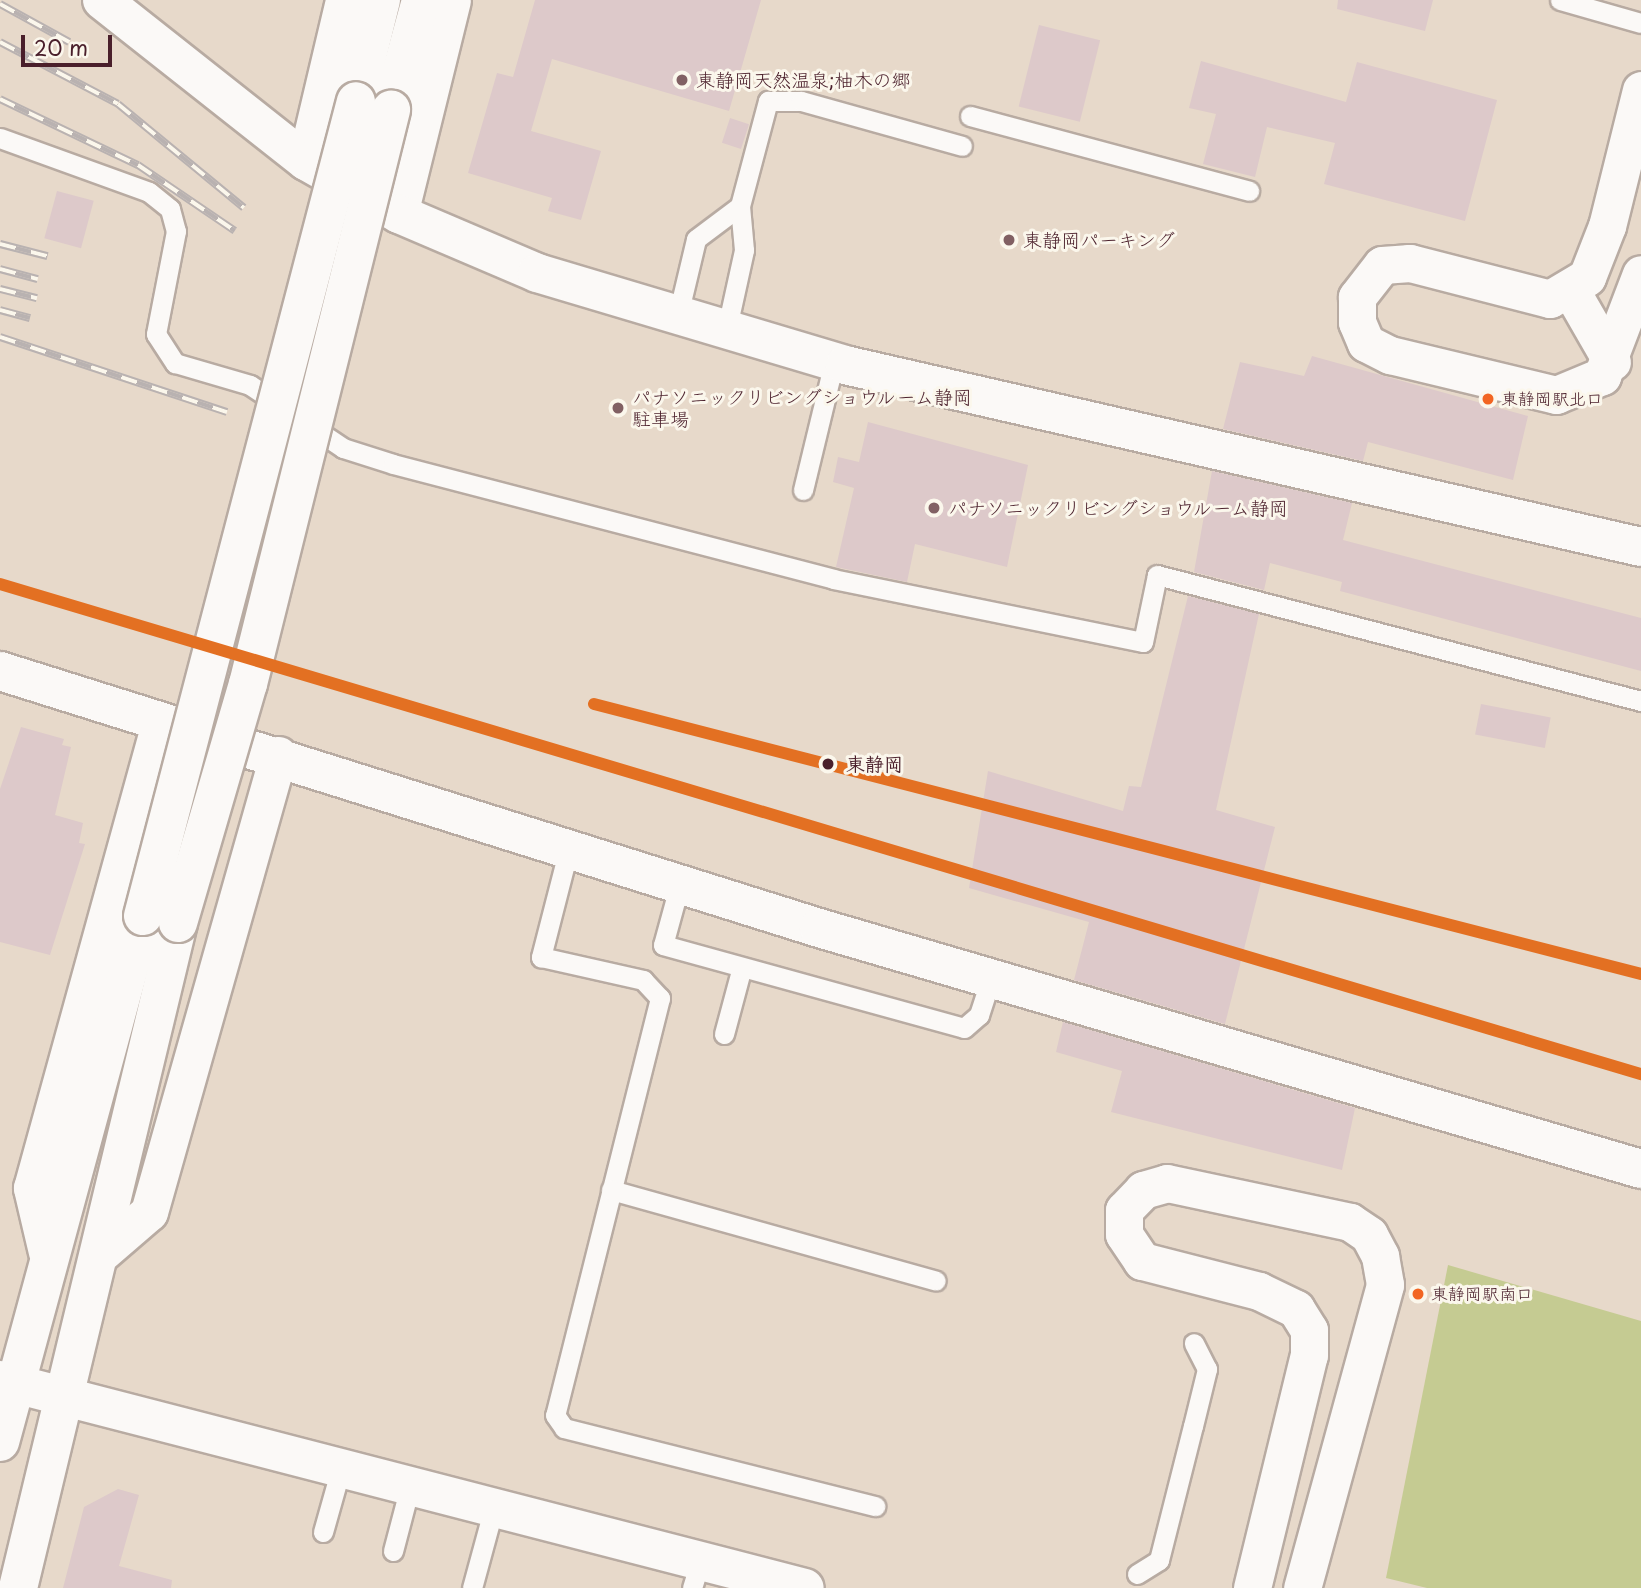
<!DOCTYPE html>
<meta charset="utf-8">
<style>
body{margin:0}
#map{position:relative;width:1641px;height:1588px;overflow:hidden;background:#e7d9ca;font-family:"Playpen Sans","Klee One",sans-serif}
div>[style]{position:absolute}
.green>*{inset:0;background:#c5cb92}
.building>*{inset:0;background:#ddc9ca;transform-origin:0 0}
.roads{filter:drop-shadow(2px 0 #b8aba2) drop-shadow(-2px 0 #b8aba2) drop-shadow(0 2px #b8aba2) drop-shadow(0 -2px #b8aba2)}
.service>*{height:19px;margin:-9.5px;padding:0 9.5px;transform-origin:9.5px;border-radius:9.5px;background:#fbf9f7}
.minor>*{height:37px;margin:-18.5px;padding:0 18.5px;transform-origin:18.5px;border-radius:18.5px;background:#fbf9f7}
.tertiary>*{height:38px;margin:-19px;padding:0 19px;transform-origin:19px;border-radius:19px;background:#fbf9f7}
.rail>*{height:8px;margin-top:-4px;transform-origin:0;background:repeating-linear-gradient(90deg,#fbf7ec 0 16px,#b9b2b1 0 32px);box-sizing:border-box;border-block:2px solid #b9b2b1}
.bridges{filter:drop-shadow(2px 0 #b8aba2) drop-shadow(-2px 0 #b8aba2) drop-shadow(0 2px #b8aba2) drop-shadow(0 -2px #b8aba2)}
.tertiary-bridge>*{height:38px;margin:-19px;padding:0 19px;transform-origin:19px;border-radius:19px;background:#fbf9f7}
.rail-1>*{height:12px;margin:-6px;padding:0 6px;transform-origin:6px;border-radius:6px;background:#e37022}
.dots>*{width:19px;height:19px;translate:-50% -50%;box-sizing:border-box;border:4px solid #fbf7ec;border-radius:50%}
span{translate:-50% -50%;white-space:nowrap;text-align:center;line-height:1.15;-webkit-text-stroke:6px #fbf7ec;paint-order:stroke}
.bus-label{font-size:17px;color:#4a1f2b}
.left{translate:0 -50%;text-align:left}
.poi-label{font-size:19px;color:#4a1f2b}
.stop-label{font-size:19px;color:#4a1f2b;font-weight:700}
.scale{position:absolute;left:21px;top:35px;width:91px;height:32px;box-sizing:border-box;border:4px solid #4a1f2b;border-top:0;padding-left:9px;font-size:21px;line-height:24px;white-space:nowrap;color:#4a1f2b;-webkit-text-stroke:5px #fbf7ec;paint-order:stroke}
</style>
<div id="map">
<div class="green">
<i style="clip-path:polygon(1448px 1265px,1641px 1321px,1641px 1588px,1427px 1588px,1386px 1578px)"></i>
</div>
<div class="building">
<i style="clip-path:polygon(535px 0,761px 0,729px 111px,552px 59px,531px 131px,601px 151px,581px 220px,548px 211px,552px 198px,468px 173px,497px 73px,513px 77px)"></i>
<i style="clip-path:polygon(1338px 0,1433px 0,1425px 31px,1337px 9px)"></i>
<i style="left:1039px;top:25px;width:63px;height:84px;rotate:14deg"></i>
<i style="clip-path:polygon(1201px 61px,1346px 102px,1357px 62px,1497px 100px,1465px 221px,1324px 184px,1335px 143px,1267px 127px,1255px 177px,1203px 164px,1216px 114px,1189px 108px)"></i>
<i style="left:730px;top:118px;width:20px;height:26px;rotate:18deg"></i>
<i style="left:57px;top:191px;width:38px;height:49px;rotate:15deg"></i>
<i style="clip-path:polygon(1312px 356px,1528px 416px,1513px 480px,1368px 442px,1363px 461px,1223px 429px,1240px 362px,1304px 376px)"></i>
<i style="clip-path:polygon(868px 422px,1028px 465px,1007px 567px,915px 544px,907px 582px,836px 567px,854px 488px,833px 482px,838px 457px,859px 462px)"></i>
<i style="clip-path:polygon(1212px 471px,1352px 503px,1343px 540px,1641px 618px,1641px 671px,1340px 591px,1342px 582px,1270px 563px,1264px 590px,1194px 572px)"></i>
<i style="clip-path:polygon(1188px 596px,1259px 614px,1216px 810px,1275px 827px,1225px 1024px,1074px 980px,1089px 922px,969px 888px,988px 771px,1123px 811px,1129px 786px,1141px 787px)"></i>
<i style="left:1481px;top:704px;width:71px;height:31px;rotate:11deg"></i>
<i style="clip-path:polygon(21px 727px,64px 739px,62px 745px,71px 747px,55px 815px,83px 823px,79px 843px,85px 844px,50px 955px,0 942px,0 789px)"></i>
<i style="clip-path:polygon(1063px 1022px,1355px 1108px,1342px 1170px,1111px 1112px,1122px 1071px,1056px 1052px)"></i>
<i style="clip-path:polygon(118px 1489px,139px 1495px,119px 1566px,172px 1580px,171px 1588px,63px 1588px,84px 1507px)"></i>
</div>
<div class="roads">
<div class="service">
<i style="left:1560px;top:0;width:84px;rotate:15.9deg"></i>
<i style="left:970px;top:116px;width:289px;rotate:15deg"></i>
<i style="left:0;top:138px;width:158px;rotate:19.9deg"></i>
<i style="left:149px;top:192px;width:27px;rotate:39deg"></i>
<i style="left:170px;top:209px;width:23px;rotate:75deg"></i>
<i style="left:176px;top:231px;width:105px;rotate:101deg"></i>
<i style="left:156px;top:334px;width:35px;rotate:57deg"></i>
<i style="left:175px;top:363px;width:78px;rotate:16.3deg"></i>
<i style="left:250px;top:385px;width:37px;rotate:34deg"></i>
<i style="left:677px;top:319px;width:82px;rotate:-76.6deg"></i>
<i style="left:696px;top:239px;width:55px;rotate:-36.9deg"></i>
<i style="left:726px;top:332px;width:84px;rotate:-77.6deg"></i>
<i style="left:744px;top:250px;width:44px;rotate:-95.2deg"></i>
<i style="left:740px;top:206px;width:109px;rotate:-75.1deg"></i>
<i style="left:768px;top:101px;width:33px"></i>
<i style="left:801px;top:101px;width:167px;rotate:15.6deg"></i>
<i style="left:309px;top:425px;width:41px;rotate:34.1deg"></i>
<i style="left:343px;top:448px;width:52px;rotate:17.7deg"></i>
<i style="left:393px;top:464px;width:455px;rotate:14.6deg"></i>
<i style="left:833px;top:579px;width:316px;rotate:11.5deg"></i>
<i style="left:1143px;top:642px;width:68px;rotate:-78.2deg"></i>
<i style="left:1157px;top:575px;width:500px;rotate:14.59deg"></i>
<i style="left:803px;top:490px;width:132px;rotate:-76.4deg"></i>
<i style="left:569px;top:848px;width:113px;rotate:104.4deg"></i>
<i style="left:541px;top:957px;width:105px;rotate:12.7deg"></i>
<i style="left:643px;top:980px;width:25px;rotate:47deg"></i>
<i style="left:660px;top:998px;width:430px;rotate:104.1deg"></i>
<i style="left:555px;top:1415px;width:16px;rotate:55deg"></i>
<i style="left:564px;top:1428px;width:321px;rotate:14.1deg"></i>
<i style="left:680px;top:883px;width:64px;rotate:105.3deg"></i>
<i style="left:663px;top:945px;width:312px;rotate:15.4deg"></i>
<i style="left:964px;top:1028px;width:20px;rotate:-41deg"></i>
<i style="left:979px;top:1015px;width:39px;rotate:-72deg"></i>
<i style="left:724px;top:1034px;width:69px;rotate:-75deg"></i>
<i style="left:611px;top:1190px;width:337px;rotate:15.6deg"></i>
<i style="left:323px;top:1532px;width:66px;rotate:-74.3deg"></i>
<i style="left:393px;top:1551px;width:67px;rotate:-75.3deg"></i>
<i style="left:1137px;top:1574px;width:26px;rotate:-32deg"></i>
<i style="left:1159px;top:1560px;width:138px;rotate:-75.8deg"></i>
<i style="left:1193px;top:1426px;width:59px;rotate:-76.2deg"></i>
<i style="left:1207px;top:1369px;width:29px;rotate:-117deg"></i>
<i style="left:472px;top:1588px;width:84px;rotate:-74.8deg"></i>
<i style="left:692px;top:1588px;width:28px;rotate:-73deg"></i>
</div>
<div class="minor">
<i style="left:1641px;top:90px;width:140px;rotate:104deg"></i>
<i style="left:1607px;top:226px;width:55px;rotate:111.4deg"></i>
<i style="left:1587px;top:277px;width:43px;rotate:149.3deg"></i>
<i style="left:1550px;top:299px;width:145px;rotate:-165.6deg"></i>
<i style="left:1410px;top:263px;width:28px;rotate:176deg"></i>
<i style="left:1382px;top:265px;width:41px;rotate:128deg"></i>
<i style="left:1357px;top:297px;width:25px;rotate:90deg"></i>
<i style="left:1357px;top:322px;width:23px;rotate:67deg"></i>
<i style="left:1366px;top:343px;width:27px;rotate:27deg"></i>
<i style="left:1390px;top:355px;width:171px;rotate:13.5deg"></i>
<i style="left:1556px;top:395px;width:50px;rotate:-22.4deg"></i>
<i style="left:1602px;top:376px;width:109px;rotate:-69.1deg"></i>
<i style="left:306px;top:161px;width:165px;rotate:-76.7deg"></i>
<i style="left:399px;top:214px;width:220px;rotate:-76.1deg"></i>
<i style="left:1570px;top:289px;width:84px;rotate:60.1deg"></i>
<i style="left:47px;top:1252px;width:66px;rotate:-103.2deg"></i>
<i style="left:32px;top:1188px;width:484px;rotate:-74.6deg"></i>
<i style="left:98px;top:1256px;width:67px;rotate:-40.8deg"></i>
<i style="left:149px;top:1212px;width:475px;rotate:-74.2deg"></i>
<i style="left:1252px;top:1588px;width:240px;rotate:-76.3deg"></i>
<i style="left:1309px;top:1355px;width:25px;rotate:-90deg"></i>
<i style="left:1309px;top:1330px;width:25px;rotate:-122deg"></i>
<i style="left:1296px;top:1309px;width:41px;rotate:-154.1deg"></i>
<i style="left:1259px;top:1291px;width:121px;rotate:-165.6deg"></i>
<i style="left:1142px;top:1261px;width:32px;rotate:-124deg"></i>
<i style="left:1124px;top:1234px;width:24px;rotate:-90deg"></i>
<i style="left:1124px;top:1210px;width:28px;rotate:-46deg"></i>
<i style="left:1143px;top:1190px;width:25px;rotate:-16deg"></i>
<i style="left:1167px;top:1183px;width:187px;rotate:12deg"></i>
<i style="left:1350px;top:1222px;width:23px;rotate:34deg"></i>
<i style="left:1369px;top:1235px;width:24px;rotate:62deg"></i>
<i style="left:1380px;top:1256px;width:29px;rotate:80deg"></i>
<i style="left:1385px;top:1285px;width:314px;rotate:105.3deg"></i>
</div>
<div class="tertiary">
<i style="left:102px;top:0;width:260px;rotate:38.3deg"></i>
<i style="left:306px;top:161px;width:107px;rotate:29.7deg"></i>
<i style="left:399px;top:214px;width:150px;rotate:23.1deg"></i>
<i style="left:537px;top:273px;width:321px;rotate:16.6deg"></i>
<i style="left:845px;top:365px;width:817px;rotate:12.88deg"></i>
<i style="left:356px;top:101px;width:104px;rotate:-76.1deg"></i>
<i style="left:391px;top:110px;width:114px;rotate:-74.7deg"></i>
<i style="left:0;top:671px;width:858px;rotate:17.42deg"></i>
<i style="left:819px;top:928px;width:857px;rotate:16.34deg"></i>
<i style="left:0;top:1380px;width:831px;rotate:14.49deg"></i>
<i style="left:0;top:1442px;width:545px;rotate:-74.79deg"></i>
<i style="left:18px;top:1588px;width:684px;rotate:-76.47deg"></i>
</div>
</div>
<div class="rail">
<i style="left:0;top:4px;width:79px;rotate:28.8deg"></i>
<i style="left:0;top:42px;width:133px;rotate:27.7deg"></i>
<i style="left:118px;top:104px;width:163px;rotate:39.5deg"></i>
<i style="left:0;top:99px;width:153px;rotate:25.6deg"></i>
<i style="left:138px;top:165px;width:117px;rotate:34.2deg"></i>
<i style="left:0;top:244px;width:49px;rotate:14.3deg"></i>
<i style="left:0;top:269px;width:39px;rotate:15deg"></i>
<i style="left:0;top:289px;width:38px;rotate:14deg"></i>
<i style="left:0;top:310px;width:31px;rotate:15deg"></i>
<i style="left:0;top:337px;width:239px;rotate:18.3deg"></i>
</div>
<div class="bridges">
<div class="tertiary-bridge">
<i style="left:143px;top:916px;width:842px;rotate:-75.35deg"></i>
<i style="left:178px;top:923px;width:249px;rotate:-73.7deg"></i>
<i style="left:248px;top:684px;width:592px;rotate:-76.01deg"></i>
</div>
</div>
<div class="rail-1">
<i style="left:0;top:584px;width:1713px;rotate:16.63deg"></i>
<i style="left:594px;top:704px;width:1081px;rotate:14.46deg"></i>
</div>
<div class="dots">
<i style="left:682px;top:80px;background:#816063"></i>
<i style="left:1009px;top:240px;background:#816063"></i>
<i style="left:1488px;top:399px;background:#f26522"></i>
<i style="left:618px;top:408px;background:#816063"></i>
<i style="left:934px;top:508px;background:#816063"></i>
<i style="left:828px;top:764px;background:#4a1f2b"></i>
<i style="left:1418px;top:1294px;background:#f26522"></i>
</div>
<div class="bus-label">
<span class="left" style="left:1501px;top:399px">東静岡駅北口</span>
<span class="left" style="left:1431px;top:1294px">東静岡駅南口</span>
</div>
<div class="poi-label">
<span class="left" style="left:696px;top:80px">東静岡天然温泉;柚木の郷</span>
<span class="left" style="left:1023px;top:240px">東静岡パーキング</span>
<span class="left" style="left:632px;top:408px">パナソニックリビングショウルーム静岡<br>駐車場</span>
<span class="left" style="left:948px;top:508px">パナソニックリビングショウルーム静岡</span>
</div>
<div class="stop-label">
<span class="left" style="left:846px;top:764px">東静岡</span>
</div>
<div class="scale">20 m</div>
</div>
